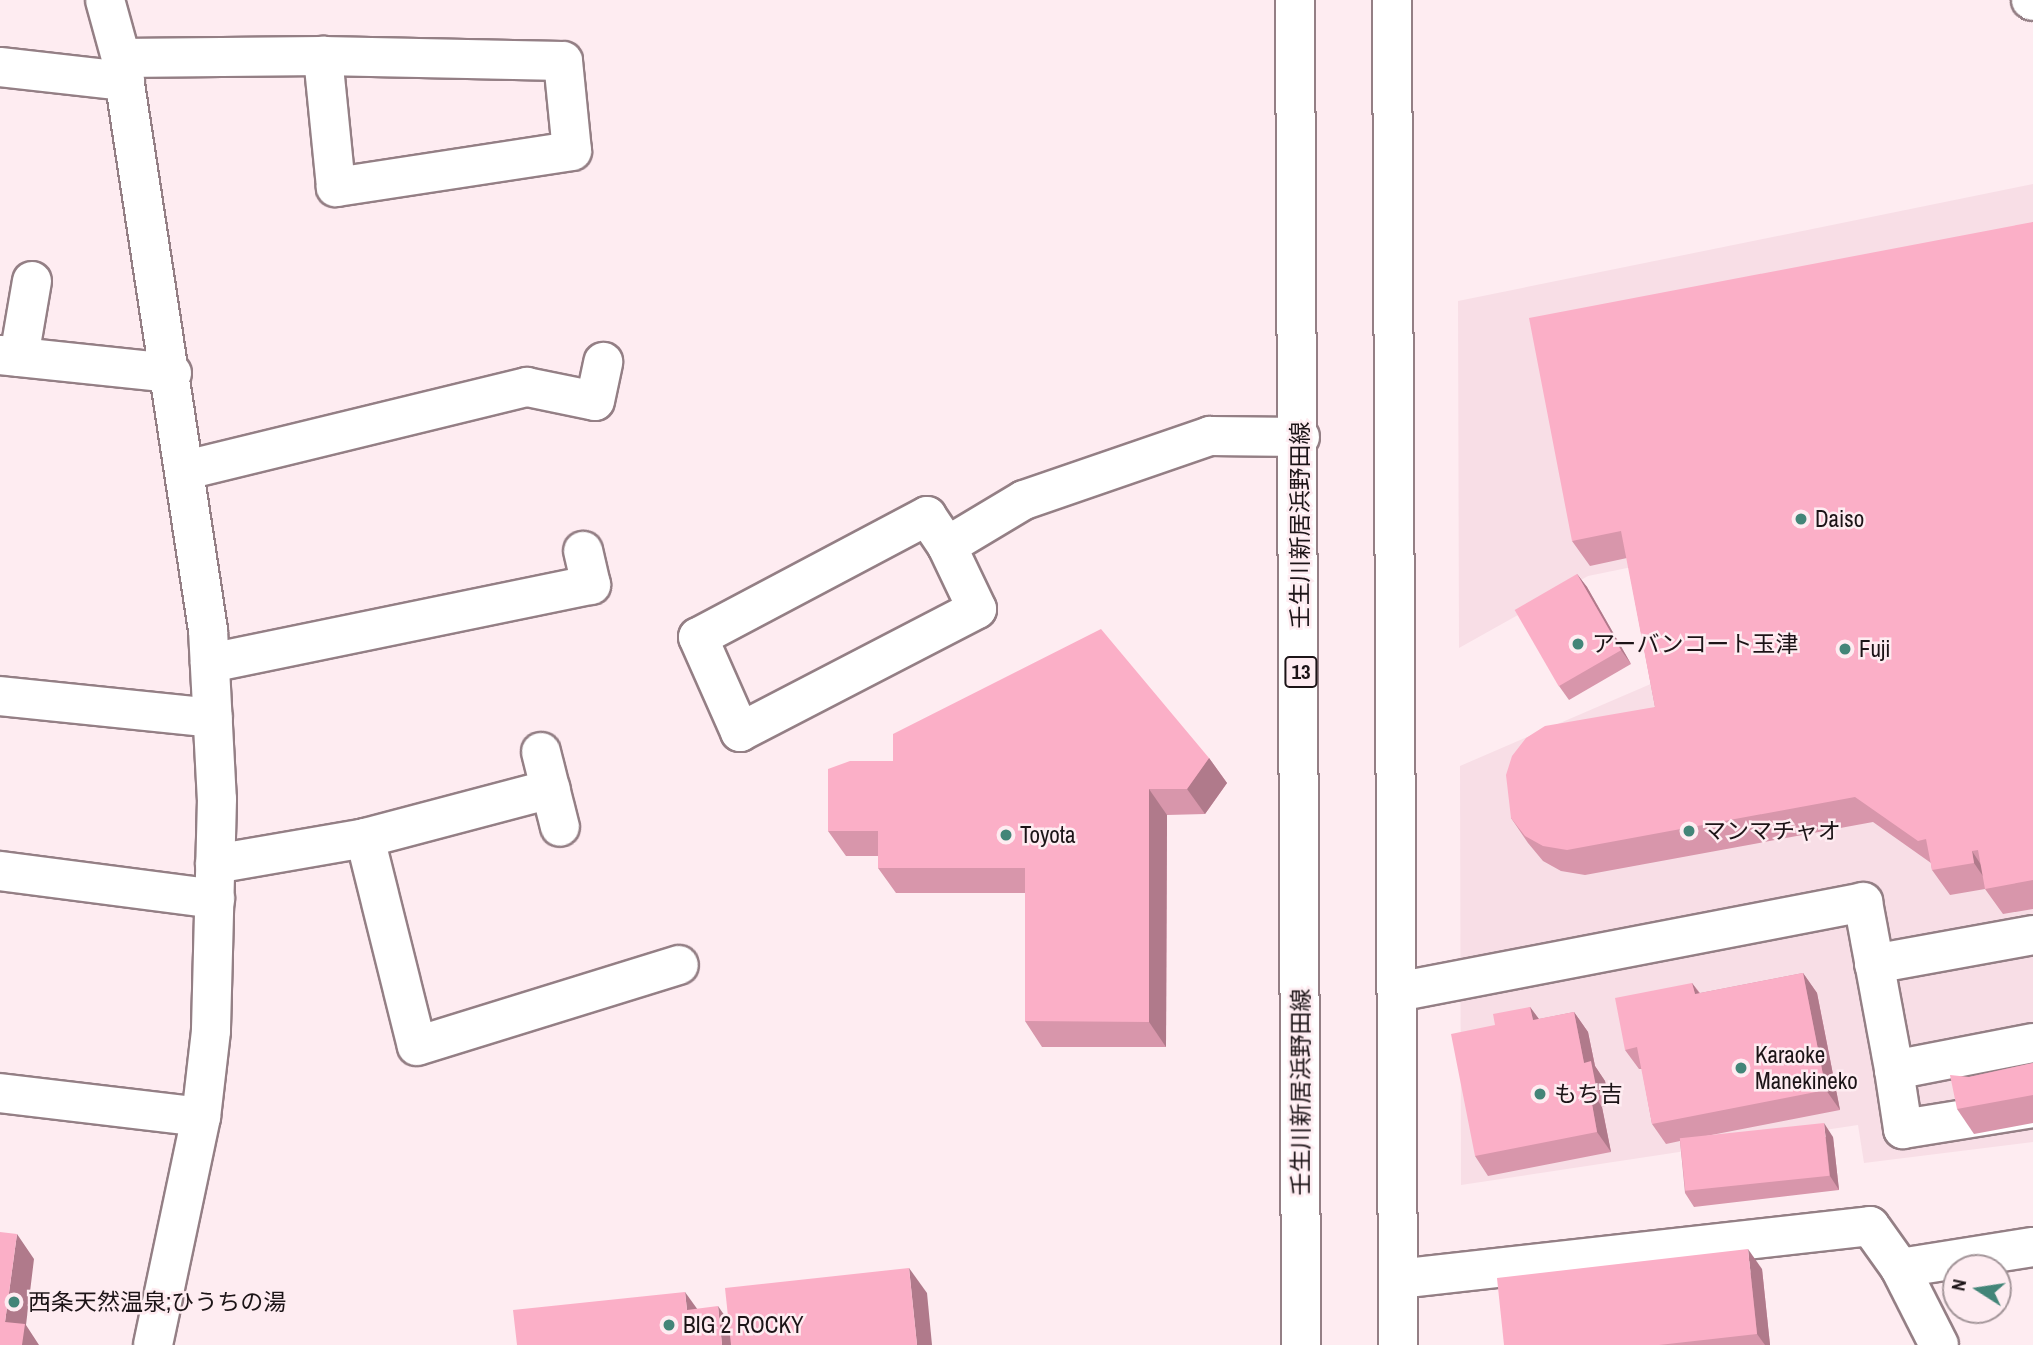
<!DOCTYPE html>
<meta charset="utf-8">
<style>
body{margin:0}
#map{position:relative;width:2033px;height:1345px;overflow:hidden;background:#feecf1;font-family:"Archivo Narrow","Noto Sans JP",sans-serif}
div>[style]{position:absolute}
.built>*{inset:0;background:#f8dee6}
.roads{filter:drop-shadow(2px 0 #947f85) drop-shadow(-2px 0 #947f85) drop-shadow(0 2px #947f85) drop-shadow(0 -2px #947f85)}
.minor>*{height:38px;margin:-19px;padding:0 19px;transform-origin:19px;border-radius:19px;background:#fff}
.major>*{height:38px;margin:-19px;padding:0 19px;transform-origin:19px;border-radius:19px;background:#fff}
.wall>*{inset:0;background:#d896ab}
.shaded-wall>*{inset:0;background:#b07a8b}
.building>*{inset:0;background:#fbafc7;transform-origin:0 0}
.dots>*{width:19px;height:19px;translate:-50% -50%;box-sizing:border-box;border:4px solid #feecf1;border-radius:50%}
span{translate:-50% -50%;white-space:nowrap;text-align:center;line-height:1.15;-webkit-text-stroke:5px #feecf1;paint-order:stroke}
.shield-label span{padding:2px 5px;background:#feecf1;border:2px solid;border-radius:5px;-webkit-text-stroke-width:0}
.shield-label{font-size:21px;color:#1c1417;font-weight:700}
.poi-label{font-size:23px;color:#1c1417}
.left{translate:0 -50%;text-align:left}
.street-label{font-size:23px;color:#1c1417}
.north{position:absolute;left:1942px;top:1254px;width:70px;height:70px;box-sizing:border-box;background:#feecf1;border:2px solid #a4969a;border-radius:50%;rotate:282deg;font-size:19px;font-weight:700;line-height:28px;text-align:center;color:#1c1417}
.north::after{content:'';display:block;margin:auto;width:24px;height:32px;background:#438578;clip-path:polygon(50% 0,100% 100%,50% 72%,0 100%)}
</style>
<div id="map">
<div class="built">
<i style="clip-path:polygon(2033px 184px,2033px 1142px,1864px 1163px,1858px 1125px,1461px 1185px,1460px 766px,1660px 680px,1637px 566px,1588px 576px,1459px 648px,1458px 301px)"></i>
</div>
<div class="roads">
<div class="minor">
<i style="left:105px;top:0;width:60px;rotate:74.6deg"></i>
<i style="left:121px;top:58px;width:579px;rotate:81.35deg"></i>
<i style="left:208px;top:630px;width:169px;rotate:87deg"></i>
<i style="left:217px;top:799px;width:232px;rotate:91.5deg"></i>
<i style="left:211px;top:1031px;width:87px;rotate:96.6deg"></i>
<i style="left:201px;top:1117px;width:233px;rotate:101.9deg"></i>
<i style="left:2031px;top:0;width:2px;rotate:27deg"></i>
<i style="left:121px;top:58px;width:202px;rotate:-0.6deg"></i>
<i style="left:323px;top:56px;width:240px;rotate:1.2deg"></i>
<i style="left:563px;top:61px;width:90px;rotate:84.3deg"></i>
<i style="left:572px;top:151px;width:239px;rotate:171.3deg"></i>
<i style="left:336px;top:187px;width:132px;rotate:-95.7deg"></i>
<i style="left:0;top:67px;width:126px;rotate:6.4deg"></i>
<i style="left:0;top:355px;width:173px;rotate:6deg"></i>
<i style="left:19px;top:357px;width:77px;rotate:-80.3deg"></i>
<i style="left:186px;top:470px;width:351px;rotate:-13.7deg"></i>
<i style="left:527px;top:387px;width:69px;rotate:11.6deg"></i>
<i style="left:595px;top:401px;width:40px;rotate:-78deg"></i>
<i style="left:947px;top:546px;width:36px;rotate:-124deg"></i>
<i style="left:927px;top:516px;width:259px;rotate:152.1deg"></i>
<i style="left:698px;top:637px;width:104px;rotate:66.1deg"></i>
<i style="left:740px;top:732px;width:267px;rotate:-27.4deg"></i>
<i style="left:977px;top:609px;width:70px;rotate:-115.5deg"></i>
<i style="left:947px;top:546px;width:90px;rotate:-30.9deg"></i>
<i style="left:1024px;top:500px;width:197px;rotate:-19deg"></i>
<i style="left:1210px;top:436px;width:90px;rotate:0.6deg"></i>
<i style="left:210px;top:663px;width:389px;rotate:-11.6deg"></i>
<i style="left:591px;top:585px;width:35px;rotate:-103deg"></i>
<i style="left:0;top:696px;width:214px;rotate:5.9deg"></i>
<i style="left:541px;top:752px;width:77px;rotate:75.8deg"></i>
<i style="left:365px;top:838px;width:214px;rotate:76deg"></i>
<i style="left:417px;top:1046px;width:274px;rotate:-17.2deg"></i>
<i style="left:215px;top:864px;width:152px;rotate:-9.8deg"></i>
<i style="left:365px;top:838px;width:192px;rotate:-14.8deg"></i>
<i style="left:0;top:871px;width:217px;rotate:7.4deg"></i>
<i style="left:1874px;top:964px;width:162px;rotate:-10.3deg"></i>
<i style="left:1397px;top:992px;width:475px;rotate:-10.9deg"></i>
<i style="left:1863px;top:902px;width:171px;rotate:79.5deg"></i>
<i style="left:1894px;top:1070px;width:142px;rotate:-11deg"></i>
<i style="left:1894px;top:1070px;width:60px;rotate:81.3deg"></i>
<i style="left:1903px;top:1129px;width:132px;rotate:-9.2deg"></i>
<i style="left:0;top:1093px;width:202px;rotate:6.8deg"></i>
<i style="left:1900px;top:1268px;width:135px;rotate:-9deg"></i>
<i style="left:1398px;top:1279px;width:475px;rotate:-6.4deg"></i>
<i style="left:1870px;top:1226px;width:52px;rotate:54.5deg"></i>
<i style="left:1900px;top:1268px;width:86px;rotate:63.1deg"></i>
</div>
<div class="major">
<i style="left:1295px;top:0;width:1345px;rotate:89.74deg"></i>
<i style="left:1392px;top:0;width:1345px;rotate:89.74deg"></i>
</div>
</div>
<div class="wall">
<i style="clip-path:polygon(2033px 222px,2033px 909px,2003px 914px,1985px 889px,1950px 895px,1932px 870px,1931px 863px,1873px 822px,1585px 875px,1561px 871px,1543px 861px,1528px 843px,1511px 818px,1655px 707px,1627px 558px,1590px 566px,1572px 541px)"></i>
<i style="clip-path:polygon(1577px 574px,1587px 587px,1631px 664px,1569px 700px,1559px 686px)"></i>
<i style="clip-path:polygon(1209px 758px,1227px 783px,1205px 814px,1167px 815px,1166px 1047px,1042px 1047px,1025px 1021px,1025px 893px,896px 893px,878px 868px,878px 856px,846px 856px,828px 831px,893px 761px)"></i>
<i style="clip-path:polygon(1803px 973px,1817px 993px,1840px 1110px,1696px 1138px,1833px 1137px,1839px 1190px,1694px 1207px,1685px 1193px,1680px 1141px,1666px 1144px,1652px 1124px,1642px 1069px,1639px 1069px,1625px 1050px,1692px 983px,1700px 993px)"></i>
<i style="clip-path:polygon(1530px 1007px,1539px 1019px,1574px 1012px,1588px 1032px,1595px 1066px,1605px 1081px,1610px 1105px,1602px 1107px,1611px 1152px,1488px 1176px,1475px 1156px,1495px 1025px)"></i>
<i style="clip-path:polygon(2033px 1063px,2033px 1123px,1974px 1134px,1957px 1109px,1969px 1077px)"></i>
<i style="clip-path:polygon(1762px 1269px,1770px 1345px,1504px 1345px)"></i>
</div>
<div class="shaded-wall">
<i style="clip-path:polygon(1577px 574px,1587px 587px,1631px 664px,1621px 650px)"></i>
<i style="clip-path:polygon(1209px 758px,1227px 783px,1205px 814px,1187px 789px)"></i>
<i style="clip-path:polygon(1149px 789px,1167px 815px,1166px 1047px,1149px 1022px)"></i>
<i style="clip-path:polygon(1972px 851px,1989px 877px,1991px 888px,1974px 863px)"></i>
<i style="clip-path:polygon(1803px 973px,1817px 993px,1840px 1110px,1826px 1090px)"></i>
<i style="clip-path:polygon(1692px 983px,1706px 1003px,1695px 994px)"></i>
<i style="clip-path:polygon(1530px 1007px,1544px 1026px,1533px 1020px)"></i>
<i style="clip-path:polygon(1574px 1012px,1588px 1032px,1595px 1066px,1605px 1081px,1610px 1105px,1596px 1086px,1584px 1063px)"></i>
<i style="clip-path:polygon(1589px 1087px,1602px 1107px,1611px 1152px,1597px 1132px)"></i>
<i style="clip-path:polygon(1824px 1123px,1833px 1137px,1839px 1190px,1830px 1176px)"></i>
<i style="clip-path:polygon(17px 1234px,34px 1259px,26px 1325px,39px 1345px,21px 1345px,5px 1322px)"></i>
<i style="clip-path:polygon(1748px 1249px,1762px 1269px,1770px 1345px,1765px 1345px,1757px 1334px)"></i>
<i style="clip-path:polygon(909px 1268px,927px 1293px,932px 1345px,917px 1345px)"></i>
<i style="clip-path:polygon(685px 1292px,703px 1317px,687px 1310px)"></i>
<i style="clip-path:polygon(718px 1306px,736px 1332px,737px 1345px,722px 1345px)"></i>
</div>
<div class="building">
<i style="clip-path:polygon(2033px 222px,2033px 880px,1985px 889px,1978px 850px,1972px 851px,1974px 863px,1932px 870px,1926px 839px,1918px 841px,1855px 797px,1567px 850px,1543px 846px,1525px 836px,1511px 818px,1506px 775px,1512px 756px,1526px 738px,1545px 726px,1655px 707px,1621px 531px,1572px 541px,1529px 318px)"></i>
<i style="left:1577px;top:574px;width:88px;height:72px;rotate:60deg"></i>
<i style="clip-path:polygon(1101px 629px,1209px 758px,1187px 789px,1149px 789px,1149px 1022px,1025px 1021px,1025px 868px,878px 868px,878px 831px,828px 831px,828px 769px,850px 761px,893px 761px,893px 734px)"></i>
<i style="clip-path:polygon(1803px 973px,1826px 1090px,1652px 1124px,1637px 1047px,1625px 1050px,1615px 998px,1692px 983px,1695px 994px)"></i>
<i style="clip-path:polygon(1530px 1007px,1533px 1020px,1574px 1012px,1584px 1063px,1591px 1061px,1596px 1086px,1589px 1087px,1597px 1132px,1475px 1156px,1451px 1034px,1495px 1025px,1493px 1014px)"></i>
<i style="clip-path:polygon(2033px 1063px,2033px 1095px,1957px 1109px,1950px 1075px,1969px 1077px)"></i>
<i style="left:1824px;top:1123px;width:53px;height:145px;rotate:84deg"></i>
<i style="clip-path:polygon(0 1232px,17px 1234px,5px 1322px,25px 1324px,22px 1345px,0 1345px)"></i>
<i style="clip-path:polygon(1748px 1249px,1757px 1334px,1659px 1345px,1504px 1345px,1497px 1278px)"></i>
<i style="clip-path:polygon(909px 1268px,917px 1345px,731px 1345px,725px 1288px)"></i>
<i style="clip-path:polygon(685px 1292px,687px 1310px,718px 1306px,722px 1345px,517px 1345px,513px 1310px)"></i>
</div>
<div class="dots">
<i style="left:1801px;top:519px;background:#438578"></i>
<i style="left:1578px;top:644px;background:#438578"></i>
<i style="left:1845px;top:649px;background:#438578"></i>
<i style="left:1689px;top:831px;background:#438578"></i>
<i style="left:1006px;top:835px;background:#438578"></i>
<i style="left:1741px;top:1068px;background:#438578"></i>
<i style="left:1540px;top:1094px;background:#438578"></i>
<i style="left:14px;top:1302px;background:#438578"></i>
<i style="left:669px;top:1325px;background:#438578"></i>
</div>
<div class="shield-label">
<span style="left:1301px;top:672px">13</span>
</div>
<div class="poi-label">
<span class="left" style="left:1815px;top:519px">Daiso</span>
<span class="left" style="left:1592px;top:644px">アーバンコート玉津</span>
<span class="left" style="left:1859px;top:649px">Fuji</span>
<span class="left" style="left:1703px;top:831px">マンマチャオ</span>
<span class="left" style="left:1020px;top:835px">Toyota</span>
<span class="left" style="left:1755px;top:1068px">Karaoke<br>Manekineko</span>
<span class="left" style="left:1554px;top:1094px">もち吉</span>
<span class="left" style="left:28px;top:1302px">西条天然温泉;ひうちの湯</span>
<span class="left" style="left:683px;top:1325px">BIG 2 ROCKY</span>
</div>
<div class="street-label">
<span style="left:1300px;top:525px;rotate:-90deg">壬生川新居浜野田線</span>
<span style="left:1301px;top:1092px;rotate:-90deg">壬生川新居浜野田線</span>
</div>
<div class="north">N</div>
</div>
